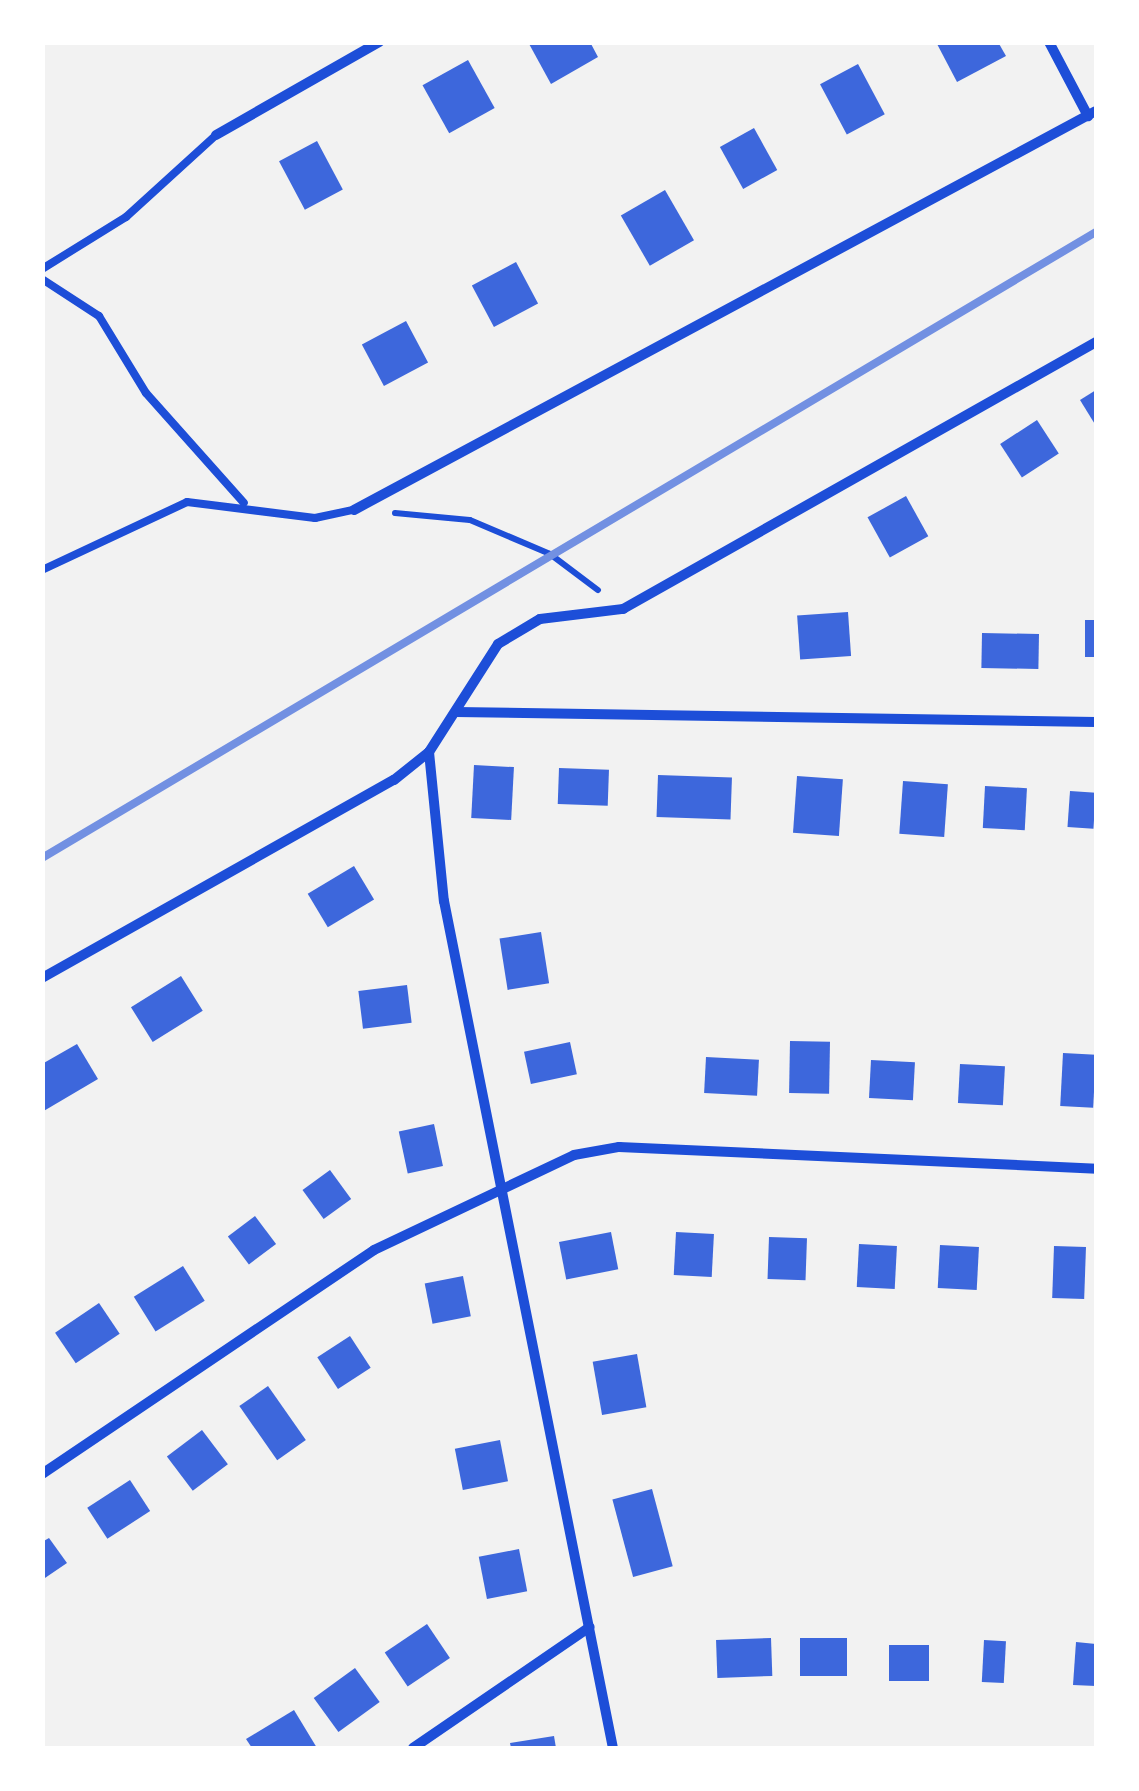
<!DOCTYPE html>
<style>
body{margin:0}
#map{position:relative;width:1139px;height:1791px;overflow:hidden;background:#f2f2f2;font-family:"Libre Baskerville",serif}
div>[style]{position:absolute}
.building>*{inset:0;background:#3d67dc;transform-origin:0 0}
.path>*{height:6px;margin:-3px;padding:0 3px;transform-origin:3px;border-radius:3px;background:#1d4ed8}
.service>*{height:8px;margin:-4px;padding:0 4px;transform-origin:4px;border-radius:4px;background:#1d4ed8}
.minor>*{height:10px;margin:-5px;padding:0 5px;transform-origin:5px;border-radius:5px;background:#1d4ed8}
.rail>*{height:8px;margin:-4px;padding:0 4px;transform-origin:4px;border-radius:4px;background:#7290e2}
span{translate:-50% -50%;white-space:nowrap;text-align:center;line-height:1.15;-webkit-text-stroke:9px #fff;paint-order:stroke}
.frame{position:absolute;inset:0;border:45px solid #fff;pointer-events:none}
</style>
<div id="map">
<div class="building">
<i style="clip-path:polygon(528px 42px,590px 42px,598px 57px,551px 84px)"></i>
<i style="clip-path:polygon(936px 42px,998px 42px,1006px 56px,957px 82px)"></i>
<i style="left:468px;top:60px;width:55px;height:52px;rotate:61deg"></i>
<i style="left:858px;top:64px;width:57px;height:43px;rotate:62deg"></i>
<i style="left:754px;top:128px;width:48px;height:39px;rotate:61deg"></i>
<i style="left:317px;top:141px;width:55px;height:43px;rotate:62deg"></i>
<i style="left:665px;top:190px;width:58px;height:51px;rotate:60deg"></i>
<i style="left:516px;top:262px;width:47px;height:50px;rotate:62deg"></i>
<i style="left:406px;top:321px;width:47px;height:50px;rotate:62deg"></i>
<i style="clip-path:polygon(1096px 390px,1096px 426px,1080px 400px)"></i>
<i style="left:1037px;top:420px;width:40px;height:44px;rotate:57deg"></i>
<i style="left:906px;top:496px;width:46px;height:44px;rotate:61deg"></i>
<i style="left:848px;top:612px;width:44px;height:51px;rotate:86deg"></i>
<i style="left:1085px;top:620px;width:11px;height:37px"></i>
<i style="left:982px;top:633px;width:57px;height:35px;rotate:1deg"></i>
<i style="left:474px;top:765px;width:40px;height:53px;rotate:3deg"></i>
<i style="left:559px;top:768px;width:50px;height:36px;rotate:2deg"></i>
<i style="left:658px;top:775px;width:74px;height:42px;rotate:2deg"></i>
<i style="left:797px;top:776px;width:46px;height:57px;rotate:4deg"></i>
<i style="left:903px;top:781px;width:45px;height:53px;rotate:4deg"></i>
<i style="left:985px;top:786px;width:42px;height:42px;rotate:3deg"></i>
<i style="left:1070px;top:791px;width:26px;height:36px;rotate:4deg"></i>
<i style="left:354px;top:866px;width:39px;height:54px;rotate:59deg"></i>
<i style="left:541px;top:932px;width:52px;height:42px;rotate:81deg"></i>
<i style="left:181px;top:976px;width:41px;height:59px;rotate:58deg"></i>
<i style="left:407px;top:985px;width:38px;height:49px;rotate:83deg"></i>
<i style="left:790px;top:1041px;width:40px;height:52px;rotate:1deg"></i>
<i style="left:570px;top:1042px;width:33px;height:47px;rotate:78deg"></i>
<i style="clip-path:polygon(77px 1044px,98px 1079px,42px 1112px,42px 1064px)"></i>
<i style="left:1063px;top:1053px;width:33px;height:53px;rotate:3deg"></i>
<i style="left:706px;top:1057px;width:53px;height:36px;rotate:3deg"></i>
<i style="left:871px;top:1060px;width:44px;height:38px;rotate:3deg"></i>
<i style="left:960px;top:1064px;width:45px;height:39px;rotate:3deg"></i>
<i style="left:434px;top:1124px;width:43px;height:36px;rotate:78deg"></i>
<i style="left:330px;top:1170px;width:36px;height:34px;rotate:54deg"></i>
<i style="left:255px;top:1216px;width:35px;height:34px;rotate:53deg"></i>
<i style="left:611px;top:1232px;width:38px;height:53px;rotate:79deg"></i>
<i style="left:676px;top:1232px;width:38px;height:43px;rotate:3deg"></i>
<i style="left:769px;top:1237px;width:38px;height:42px;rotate:2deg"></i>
<i style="left:859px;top:1244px;width:38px;height:43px;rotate:3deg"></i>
<i style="left:940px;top:1245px;width:39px;height:43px;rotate:3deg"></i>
<i style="left:1054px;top:1246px;width:32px;height:52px;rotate:2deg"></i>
<i style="left:183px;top:1266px;width:41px;height:58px;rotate:58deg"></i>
<i style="left:463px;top:1276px;width:41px;height:39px;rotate:79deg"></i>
<i style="left:99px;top:1303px;width:37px;height:53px;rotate:56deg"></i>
<i style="left:350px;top:1336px;width:38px;height:39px;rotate:57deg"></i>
<i style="left:637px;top:1354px;width:54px;height:45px;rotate:80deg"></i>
<i style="left:268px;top:1386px;width:66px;height:35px;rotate:55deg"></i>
<i style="left:202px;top:1430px;width:43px;height:44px;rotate:53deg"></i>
<i style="left:500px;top:1440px;width:42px;height:46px;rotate:79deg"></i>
<i style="left:130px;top:1480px;width:37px;height:51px;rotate:57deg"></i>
<i style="left:652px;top:1489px;width:80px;height:41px;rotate:75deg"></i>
<i style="clip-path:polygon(49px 1538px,67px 1563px,42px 1580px,42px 1542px)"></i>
<i style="left:519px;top:1549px;width:43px;height:41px;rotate:79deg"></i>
<i style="left:427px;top:1624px;width:41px;height:51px;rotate:56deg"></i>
<i style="left:771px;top:1638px;width:38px;height:55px;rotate:88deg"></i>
<i style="left:800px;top:1638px;width:47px;height:38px"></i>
<i style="left:984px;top:1640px;width:22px;height:42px;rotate:3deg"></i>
<i style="clip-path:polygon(1076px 1642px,1096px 1644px,1096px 1686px,1073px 1685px)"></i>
<i style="left:889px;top:1645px;width:40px;height:36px"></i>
<i style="left:355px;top:1668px;width:42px;height:51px;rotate:54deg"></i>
<i style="clip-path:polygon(294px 1710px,317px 1748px,252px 1748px,246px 1739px)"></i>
<i style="clip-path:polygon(554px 1736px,556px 1748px,511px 1748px,510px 1743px)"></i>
</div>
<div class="path">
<i style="left:395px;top:513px;width:75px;rotate:5.3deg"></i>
<i style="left:470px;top:520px;width:87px;rotate:23deg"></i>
<i style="left:550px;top:554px;width:60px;rotate:36.9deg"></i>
</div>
<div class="service">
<i style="left:42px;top:269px;width:99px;rotate:-31.8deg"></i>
<i style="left:126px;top:217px;width:122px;rotate:-42.3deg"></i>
<i style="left:42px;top:279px;width:68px;rotate:33deg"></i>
<i style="left:99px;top:316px;width:90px;rotate:58.6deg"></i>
<i style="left:146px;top:393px;width:147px;rotate:48.3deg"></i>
<i style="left:42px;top:570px;width:160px;rotate:-25.1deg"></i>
<i style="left:187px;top:502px;width:129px;rotate:7.1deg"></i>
<i style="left:315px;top:518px;width:40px;rotate:-12deg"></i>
</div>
<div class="minor">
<i style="left:1049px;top:42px;width:84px;rotate:62.2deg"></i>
<i style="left:216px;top:135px;width:188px;rotate:-29.7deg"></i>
<i style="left:354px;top:510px;width:842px;rotate:-28.27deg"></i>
<i style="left:456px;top:712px;width:640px;rotate:0.9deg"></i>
<i style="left:429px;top:752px;width:150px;rotate:84.3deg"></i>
<i style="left:444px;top:901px;width:864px;rotate:78.72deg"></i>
<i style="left:42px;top:978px;width:404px;rotate:-29.4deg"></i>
<i style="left:394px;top:780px;width:45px;rotate:-38.7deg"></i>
<i style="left:429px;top:752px;width:128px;rotate:-57.4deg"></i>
<i style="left:498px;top:644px;width:49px;rotate:-30.8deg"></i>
<i style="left:540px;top:619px;width:84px;rotate:-6.9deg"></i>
<i style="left:623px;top:609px;width:543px;rotate:-29.44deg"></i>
<i style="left:42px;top:1474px;width:400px;rotate:-34deg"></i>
<i style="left:374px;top:1250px;width:221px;rotate:-25.4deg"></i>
<i style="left:574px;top:1155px;width:46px;rotate:-10.1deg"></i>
<i style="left:619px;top:1147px;width:478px;rotate:2.6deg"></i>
<i style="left:413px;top:1748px;width:214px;rotate:-34.4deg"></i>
</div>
<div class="rail">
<i style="left:42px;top:858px;width:1226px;rotate:-30.71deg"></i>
</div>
<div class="frame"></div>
</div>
